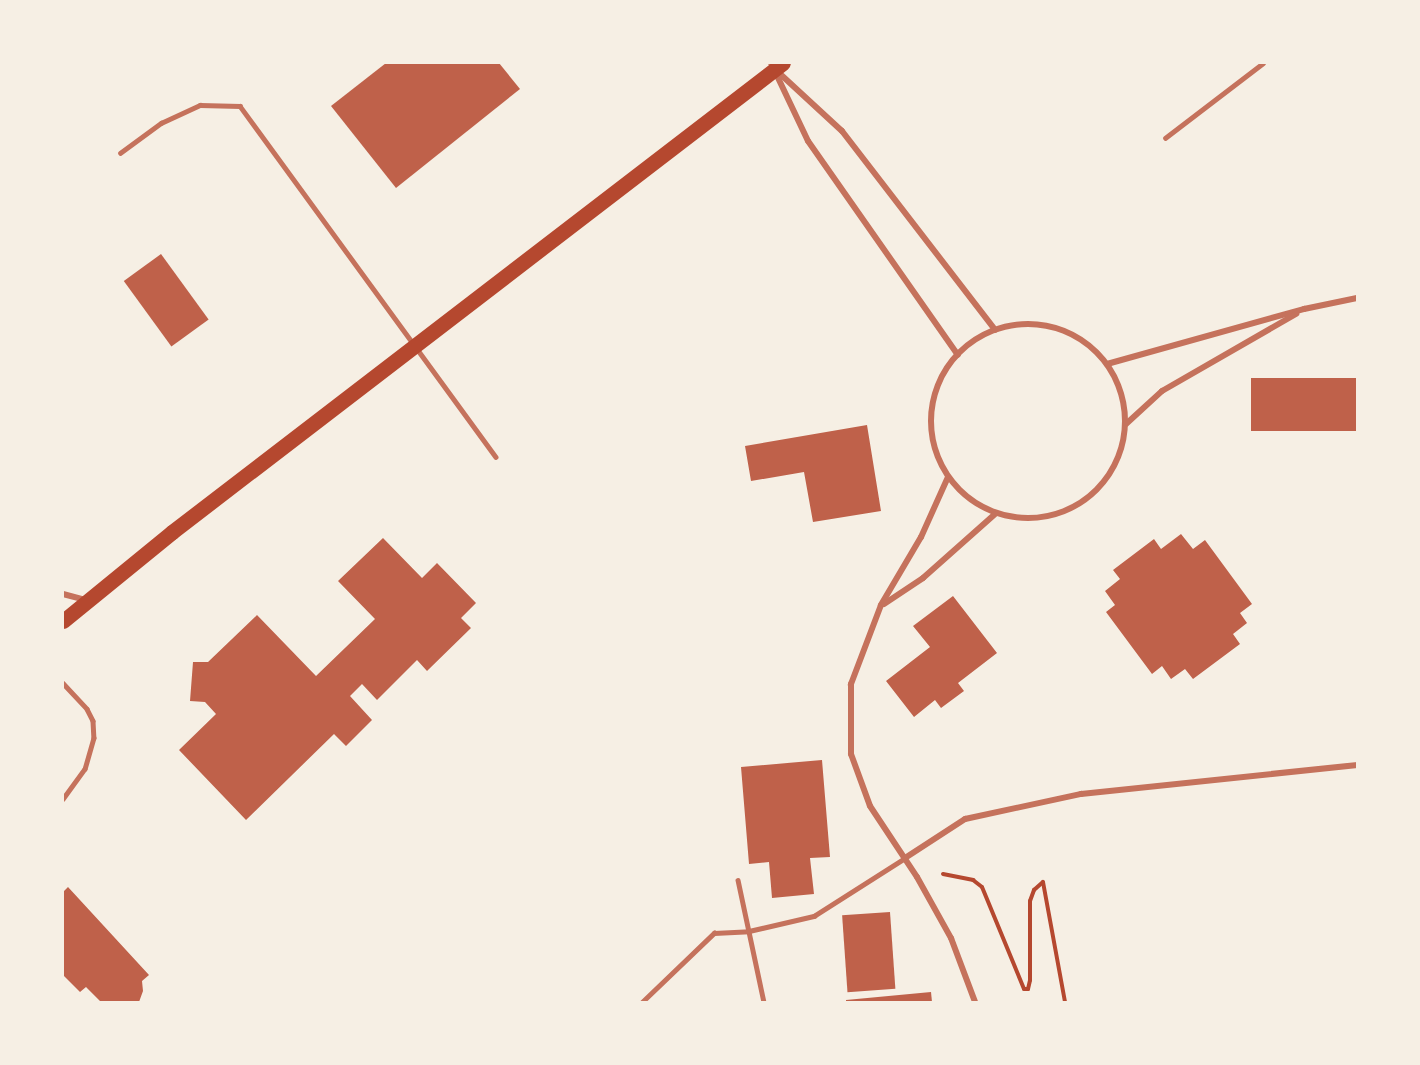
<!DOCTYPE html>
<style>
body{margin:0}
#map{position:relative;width:1420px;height:1065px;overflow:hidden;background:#f6efe4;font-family:Jost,sans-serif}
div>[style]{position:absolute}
.building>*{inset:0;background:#bf614a;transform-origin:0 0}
.path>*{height:4px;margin:-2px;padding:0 2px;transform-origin:2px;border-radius:2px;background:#b5482f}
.service>*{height:4.5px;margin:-2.25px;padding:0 2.25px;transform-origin:2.25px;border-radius:2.25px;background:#c5725c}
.minor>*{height:6px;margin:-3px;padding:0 3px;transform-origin:3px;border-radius:3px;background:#c5725c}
.minor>.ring{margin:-3px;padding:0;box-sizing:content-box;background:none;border:6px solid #c5725c;border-radius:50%}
.primary>*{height:15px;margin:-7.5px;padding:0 7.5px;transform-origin:7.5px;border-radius:7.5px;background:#b5482f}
span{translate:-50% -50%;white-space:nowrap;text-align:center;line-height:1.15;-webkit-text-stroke:4.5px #f6efe4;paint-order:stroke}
.frame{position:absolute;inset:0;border:64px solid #f6efe4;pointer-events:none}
</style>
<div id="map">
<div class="building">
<i style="clip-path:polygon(386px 63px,499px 63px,520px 89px,396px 188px,331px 106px)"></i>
<i style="left:161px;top:254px;width:81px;height:46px;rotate:54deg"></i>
<i style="left:1357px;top:378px;width:53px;height:106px;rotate:90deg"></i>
<i style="clip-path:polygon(867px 425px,881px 511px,813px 522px,804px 472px,751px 481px,745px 446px)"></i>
<i style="clip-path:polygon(1181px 534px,1193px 549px,1205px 540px,1252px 604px,1240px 613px,1247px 623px,1233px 634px,1240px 644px,1193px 679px,1185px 669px,1171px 679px,1162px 666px,1152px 674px,1106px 612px,1115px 605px,1105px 591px,1120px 579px,1113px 570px,1154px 539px,1161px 549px)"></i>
<i style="clip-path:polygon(383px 538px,422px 578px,437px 563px,476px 603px,461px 618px,471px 628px,427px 671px,417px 660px,377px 700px,362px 684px,350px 696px,372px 720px,346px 746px,334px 734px,246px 820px,179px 750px,216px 714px,205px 702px,190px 701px,193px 662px,208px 662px,257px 615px,316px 676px,375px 619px,338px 581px)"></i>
<i style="clip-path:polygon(953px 596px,997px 653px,958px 683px,964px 691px,941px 708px,935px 700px,914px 717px,886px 681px,930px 647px,913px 626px)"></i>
<i style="clip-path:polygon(822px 760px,830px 857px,810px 858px,814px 894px,772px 898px,769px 862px,749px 864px,741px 767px)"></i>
<i style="clip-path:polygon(68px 887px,149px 975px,142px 981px,143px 991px,139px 1002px,101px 1002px,86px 987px,80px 992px,63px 975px,63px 892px)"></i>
<i style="left:890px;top:912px;width:77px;height:48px;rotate:86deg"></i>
<i style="clip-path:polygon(931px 992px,932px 1002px,846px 1002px,846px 1000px)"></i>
</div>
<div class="path">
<i style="left:943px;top:874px;width:31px;rotate:11deg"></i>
<i style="left:973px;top:880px;width:11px;rotate:38deg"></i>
<i style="left:982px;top:887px;width:110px;rotate:67.6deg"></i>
<i style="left:1024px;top:989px;width:4px"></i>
<i style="left:1028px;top:989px;width:9px;rotate:-77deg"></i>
<i style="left:1030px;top:980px;width:79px;rotate:-90deg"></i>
<i style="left:1030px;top:901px;width:12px;rotate:-70deg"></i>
<i style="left:1034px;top:890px;width:12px;rotate:-42deg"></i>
<i style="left:1043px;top:882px;width:122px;rotate:79.6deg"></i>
</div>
<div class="service">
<i style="left:1165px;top:138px;width:123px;rotate:-37.4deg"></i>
<i style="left:120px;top:153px;width:51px;rotate:-36.2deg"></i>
<i style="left:161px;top:123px;width:43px;rotate:-24.8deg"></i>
<i style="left:200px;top:105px;width:40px;rotate:1.4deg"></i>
<i style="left:240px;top:106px;width:434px;rotate:53.9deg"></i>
<i style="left:63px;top:683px;width:35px;rotate:47deg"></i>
<i style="left:87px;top:709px;width:13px;rotate:63deg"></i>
<i style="left:93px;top:721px;width:17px;rotate:87deg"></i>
<i style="left:94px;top:738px;width:32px;rotate:106deg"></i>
<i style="left:85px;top:769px;width:37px;rotate:126deg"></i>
<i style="left:738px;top:880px;width:125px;rotate:78deg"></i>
<i style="left:642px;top:1002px;width:100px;rotate:-43.8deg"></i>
<i style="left:714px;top:933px;width:35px;rotate:-3deg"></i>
<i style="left:749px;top:931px;width:67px;rotate:-13deg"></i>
<i style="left:814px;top:916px;width:108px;rotate:-32.5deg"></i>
</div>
<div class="minor">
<i style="left:771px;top:63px;width:86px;rotate:64.6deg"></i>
<i style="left:808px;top:141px;width:261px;rotate:55deg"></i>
<i style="left:778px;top:72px;width:87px;rotate:42.7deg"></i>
<i style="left:842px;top:131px;width:251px;rotate:52.4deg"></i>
<i class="ring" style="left:931px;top:324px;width:188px;height:188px"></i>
<i style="left:1107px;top:364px;width:205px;rotate:-15.6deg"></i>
<i style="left:1304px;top:309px;width:54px;rotate:-11.7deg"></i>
<i style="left:1126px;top:424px;width:49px;rotate:-42.5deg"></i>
<i style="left:1162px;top:391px;width:155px;rotate:-29.9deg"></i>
<i style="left:948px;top:477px;width:66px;rotate:114.2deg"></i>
<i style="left:921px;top:537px;width:79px;rotate:120.5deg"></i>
<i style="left:881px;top:605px;width:85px;rotate:110.8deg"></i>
<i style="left:851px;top:684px;width:70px;rotate:90deg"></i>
<i style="left:851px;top:754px;width:55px;rotate:69.9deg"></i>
<i style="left:870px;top:806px;width:85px;rotate:56.5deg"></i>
<i style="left:917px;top:877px;width:70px;rotate:60.9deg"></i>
<i style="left:951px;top:938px;width:68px;rotate:69.4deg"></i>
<i style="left:63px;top:594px;width:23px;rotate:15deg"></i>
<i style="left:884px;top:604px;width:47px;rotate:-33.7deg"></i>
<i style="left:923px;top:578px;width:96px;rotate:-41.6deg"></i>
<i style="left:905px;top:858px;width:72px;rotate:-33deg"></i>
<i style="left:965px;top:819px;width:119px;rotate:-12.2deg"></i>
<i style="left:1081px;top:794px;width:278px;rotate:-6deg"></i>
</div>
<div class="primary">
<i style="left:63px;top:621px;width:141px;rotate:-39.2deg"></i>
<i style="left:172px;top:532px;width:770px;rotate:-37.51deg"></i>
</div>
<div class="frame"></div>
</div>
